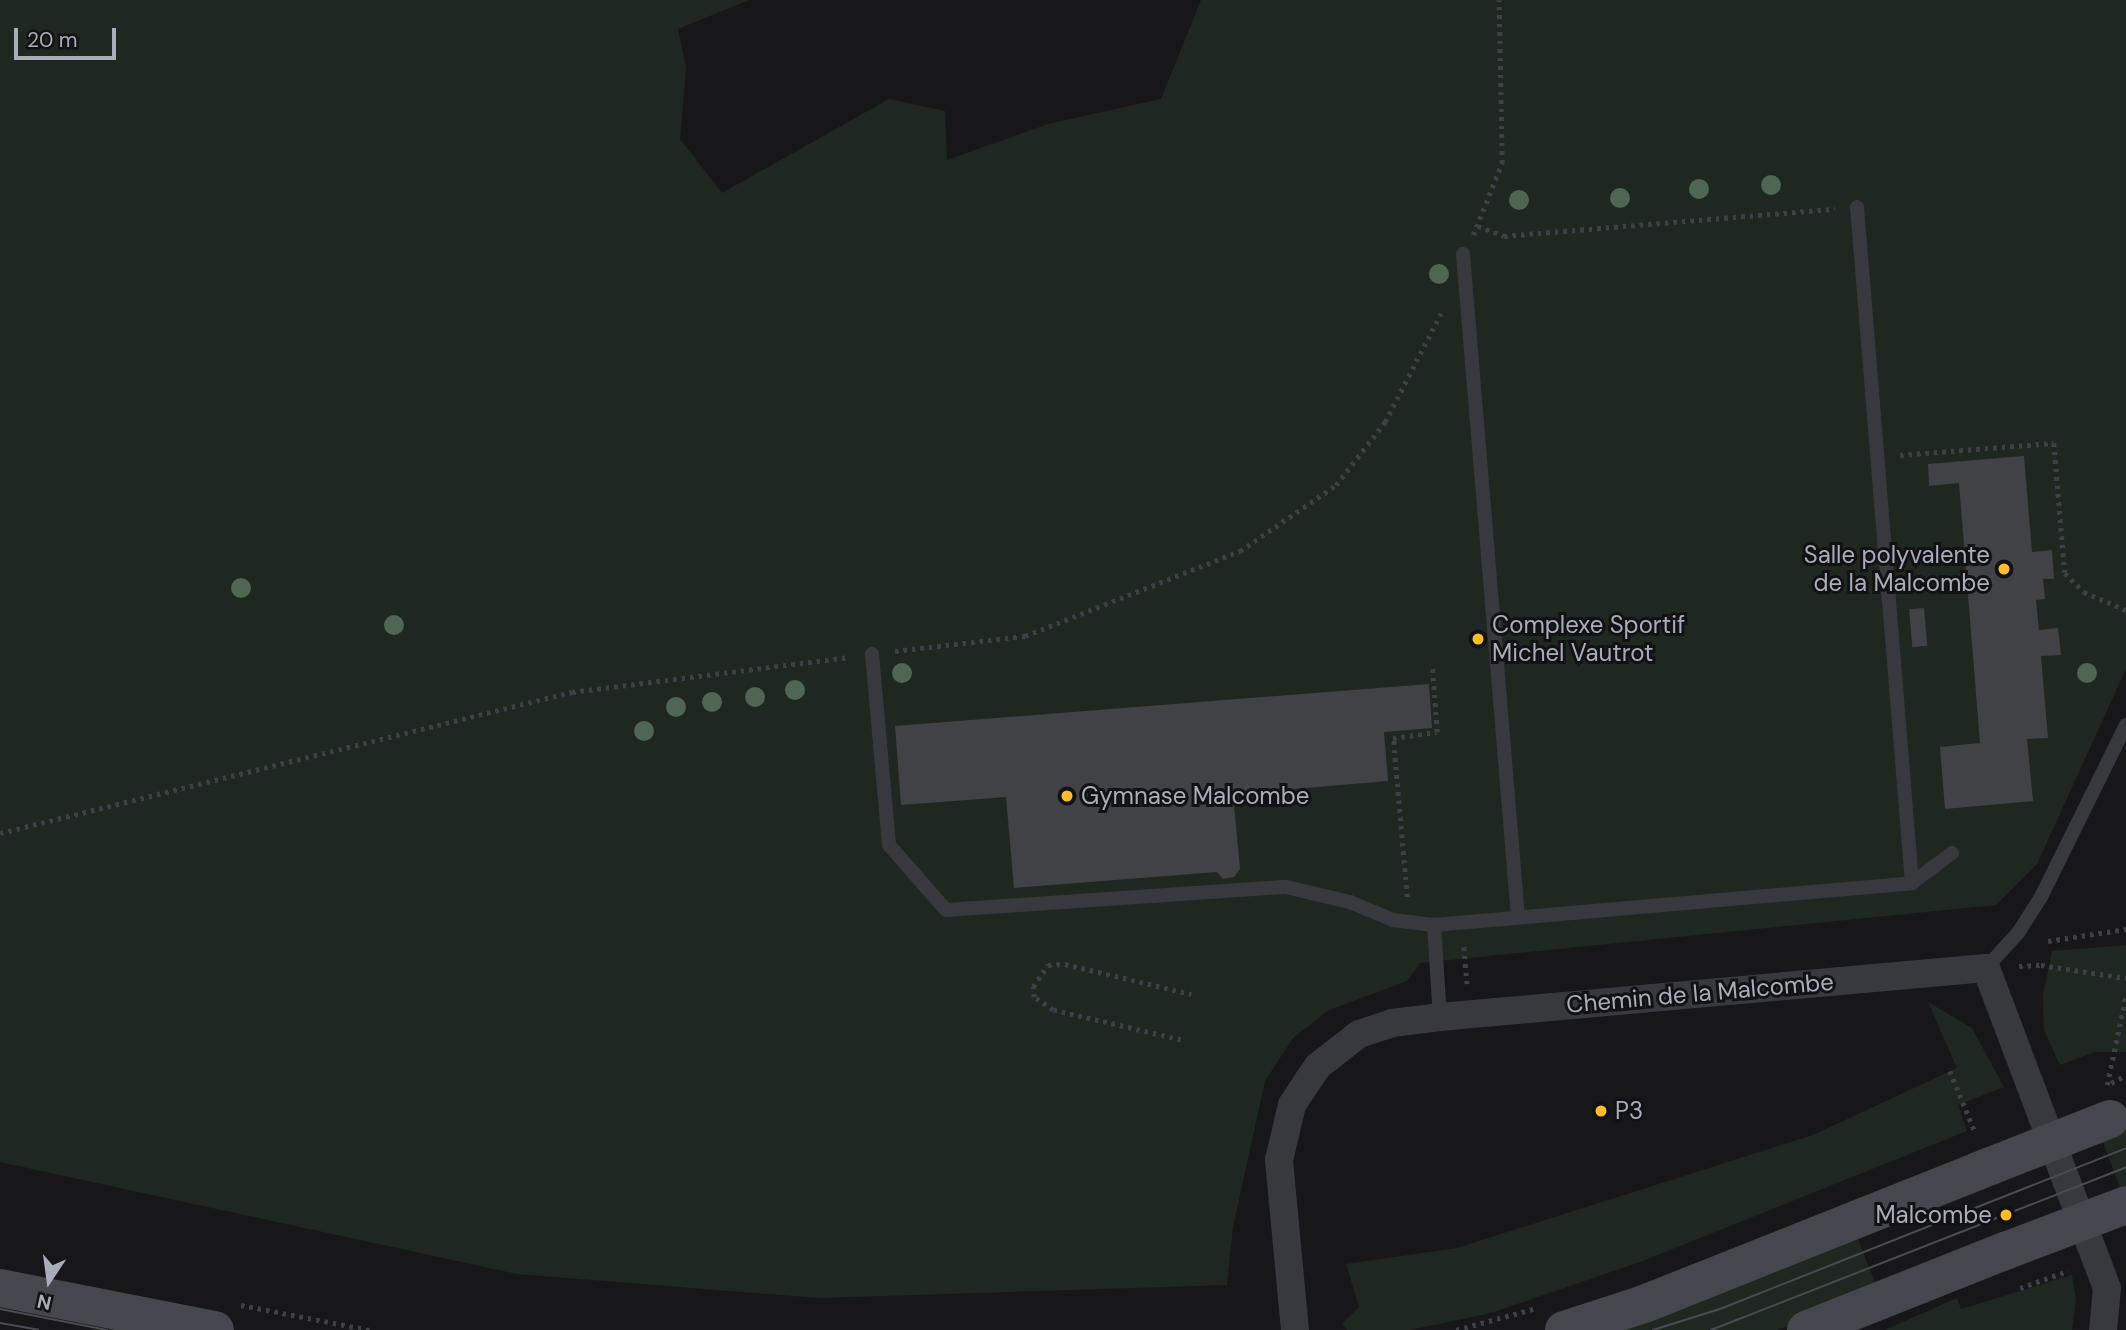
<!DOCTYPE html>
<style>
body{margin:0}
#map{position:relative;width:2126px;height:1330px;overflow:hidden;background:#171719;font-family:"DM Sans",sans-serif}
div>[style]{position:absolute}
.green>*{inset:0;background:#1e2820}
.building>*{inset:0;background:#414246;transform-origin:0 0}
.path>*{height:4.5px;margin-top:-2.25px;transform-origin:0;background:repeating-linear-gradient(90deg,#3d4046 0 3.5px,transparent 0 8.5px)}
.lane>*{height:14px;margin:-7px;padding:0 7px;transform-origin:7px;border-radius:7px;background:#38393f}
.street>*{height:28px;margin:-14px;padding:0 14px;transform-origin:14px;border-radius:14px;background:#38393f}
.secondary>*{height:38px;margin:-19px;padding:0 19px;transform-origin:19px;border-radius:19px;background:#45474f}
.tram>*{height:2px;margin:-1px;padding:0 1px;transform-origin:1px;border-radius:1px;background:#4a4c54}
.secondary-bridge>*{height:38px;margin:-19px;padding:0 19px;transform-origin:19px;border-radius:19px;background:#45474f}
.trees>*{width:20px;height:20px;margin:-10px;border-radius:50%;background:#4f6652}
.dots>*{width:19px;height:19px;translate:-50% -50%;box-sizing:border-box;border:4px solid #121214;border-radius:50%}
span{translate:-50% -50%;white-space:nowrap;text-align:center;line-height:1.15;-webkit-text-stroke:6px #121214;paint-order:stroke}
.poi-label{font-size:24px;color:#a8adba}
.right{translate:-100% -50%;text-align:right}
.left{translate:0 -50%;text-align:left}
.street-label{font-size:24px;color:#a8adba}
.north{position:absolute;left:14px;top:1246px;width:70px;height:70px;-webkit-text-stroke:5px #121214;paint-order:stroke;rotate:193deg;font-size:19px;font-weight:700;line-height:28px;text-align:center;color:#a8adba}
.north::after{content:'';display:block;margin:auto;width:24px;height:32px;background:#a8adba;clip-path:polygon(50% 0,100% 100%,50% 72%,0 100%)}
.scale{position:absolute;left:14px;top:28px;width:102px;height:32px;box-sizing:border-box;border:4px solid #a8adba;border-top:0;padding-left:9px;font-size:21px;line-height:24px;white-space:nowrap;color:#a8adba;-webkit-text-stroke:5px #121214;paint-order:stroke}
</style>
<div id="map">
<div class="green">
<i style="clip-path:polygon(0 0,749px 0,678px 29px,686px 68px,680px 139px,722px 193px,889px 99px,945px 111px,947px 160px,1048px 124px,1161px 99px,1201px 0,2126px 0,2126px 669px,2037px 864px,1996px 905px,1420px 963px,1407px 981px,1329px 1010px,1293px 1038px,1265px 1081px,1233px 1227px,1227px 1285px,819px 1298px,517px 1274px,0 1162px)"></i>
<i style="clip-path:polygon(2126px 945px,2126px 1052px,2095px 1052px,2060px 1065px,2044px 1030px,2043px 995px,2052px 951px)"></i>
<i style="clip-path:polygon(1928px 1002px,1972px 1028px,2004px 1087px,1958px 1105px,1967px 1131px,1640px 1262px,1491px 1313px,1410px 1330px,1347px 1330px,1342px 1324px,1359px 1307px,1346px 1264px,1457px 1248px,1813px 1135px,1957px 1068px)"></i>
<i style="clip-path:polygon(2126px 1121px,2126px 1192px,2122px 1194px,2100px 1133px)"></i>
<i style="clip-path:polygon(1855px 1231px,1877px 1288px,1791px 1325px,1776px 1330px,1596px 1330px)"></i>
<i style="clip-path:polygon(2072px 1275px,2076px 1300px,2072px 1330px,1885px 1330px,1957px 1298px,1961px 1309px)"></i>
</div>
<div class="building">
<i style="clip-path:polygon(2024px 456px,2032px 552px,2052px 550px,2054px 579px,2043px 579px,2045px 599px,2036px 600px,2039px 630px,2058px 628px,2061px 655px,2041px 656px,2048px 738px,2027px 739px,2033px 801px,1945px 809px,1940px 747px,1980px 743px,1959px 483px,1929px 486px,1928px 464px)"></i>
<i style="left:1924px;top:608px;width:38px;height:15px;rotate:85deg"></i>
<i style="clip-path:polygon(1429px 684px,1432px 728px,1384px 732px,1388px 781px,1233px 794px,1240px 869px,1234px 877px,1223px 879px,1217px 872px,1014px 888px,1006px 797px,901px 805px,895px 726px)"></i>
</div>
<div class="path">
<i style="left:1478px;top:226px;width:28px;rotate:21deg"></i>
<i style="left:1504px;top:236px;width:332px;rotate:-4.7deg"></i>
<i style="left:1473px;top:235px;width:78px;rotate:-68.1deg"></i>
<i style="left:1502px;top:163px;width:163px;rotate:-91.1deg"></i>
<i style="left:1900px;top:455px;width:154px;rotate:-4.5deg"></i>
<i style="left:2054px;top:443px;width:130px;rotate:85.2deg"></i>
<i style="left:2065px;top:573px;width:27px;rotate:45deg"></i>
<i style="left:2084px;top:592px;width:46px;rotate:23.2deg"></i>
<i style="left:895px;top:651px;width:131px;rotate:-6.6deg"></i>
<i style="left:1025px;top:636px;width:231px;rotate:-21.6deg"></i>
<i style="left:1240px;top:551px;width:116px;rotate:-34.5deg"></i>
<i style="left:1336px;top:485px;width:80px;rotate:-52.1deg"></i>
<i style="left:1385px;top:422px;width:125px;rotate:-62.8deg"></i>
<i style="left:0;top:833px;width:589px;rotate:-13.85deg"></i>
<i style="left:572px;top:692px;width:278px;rotate:-7.2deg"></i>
<i style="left:1407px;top:897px;width:160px;rotate:-95deg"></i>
<i style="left:1393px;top:738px;width:44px;rotate:-7.8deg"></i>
<i style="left:1437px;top:732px;width:68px;rotate:-94.2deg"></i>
<i style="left:2048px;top:941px;width:79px;rotate:-8.7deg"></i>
<i style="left:1464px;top:947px;width:37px;rotate:85deg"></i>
<i style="left:2019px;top:966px;width:22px;rotate:-3deg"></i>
<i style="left:2041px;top:965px;width:86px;rotate:8.7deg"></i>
<i style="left:1181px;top:1040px;width:131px;rotate:-166.8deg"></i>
<i style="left:1053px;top:1010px;width:23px;rotate:-146deg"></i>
<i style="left:1034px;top:997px;width:10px;rotate:-96deg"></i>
<i style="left:1033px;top:987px;width:27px;rotate:-56deg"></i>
<i style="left:1048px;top:965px;width:17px;rotate:-3deg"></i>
<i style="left:1065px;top:964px;width:130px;rotate:13.4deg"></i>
<i style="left:1950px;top:1071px;width:68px;rotate:67.6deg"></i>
<i style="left:2111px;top:1083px;width:17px;rotate:-28deg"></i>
<i style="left:2107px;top:1085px;width:92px;rotate:-78.1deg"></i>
<i style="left:2020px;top:1288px;width:51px;rotate:-19.5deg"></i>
<i style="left:241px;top:1305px;width:131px;rotate:11deg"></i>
<i style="left:1456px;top:1330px;width:80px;rotate:-15.3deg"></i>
</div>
<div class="lane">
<i style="left:1857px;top:207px;width:678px;rotate:85.35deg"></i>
<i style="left:1463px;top:254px;width:665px;rotate:85.26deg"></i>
<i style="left:872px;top:654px;width:192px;rotate:84.9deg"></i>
<i style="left:889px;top:845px;width:86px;rotate:48.8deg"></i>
<i style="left:946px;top:910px;width:341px;rotate:-3.9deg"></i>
<i style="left:1286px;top:887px;width:66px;rotate:13.2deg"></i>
<i style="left:1350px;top:902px;width:47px;rotate:22.7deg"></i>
<i style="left:1393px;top:920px;width:41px;rotate:7deg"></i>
<i style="left:1434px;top:925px;width:480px;rotate:-5deg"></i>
<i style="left:1912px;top:883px;width:50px;rotate:-36.9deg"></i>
<i style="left:1434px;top:925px;width:92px;rotate:86.3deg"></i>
<i style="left:1986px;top:968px;width:47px;rotate:-47.6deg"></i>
<i style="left:2018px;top:933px;width:43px;rotate:-57.4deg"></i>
<i style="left:2041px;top:897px;width:192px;rotate:-63.7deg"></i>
</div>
<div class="street">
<i style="left:1295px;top:1330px;width:171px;rotate:-95.4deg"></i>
<i style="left:1279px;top:1160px;width:57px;rotate:-76.7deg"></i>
<i style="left:1292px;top:1105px;width:31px;rotate:-57deg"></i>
<i style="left:1309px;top:1079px;width:16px;rotate:-55deg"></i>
<i style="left:1318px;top:1066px;width:52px;rotate:-38deg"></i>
<i style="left:1359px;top:1034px;width:35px;rotate:-18deg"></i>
<i style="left:1392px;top:1023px;width:48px;rotate:-7.1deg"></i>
<i style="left:1440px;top:1017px;width:548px;rotate:-5.13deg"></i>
<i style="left:1986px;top:968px;width:342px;rotate:69.3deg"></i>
<i style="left:2107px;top:1288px;width:42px;rotate:95.4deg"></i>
</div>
<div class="secondary">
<i style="left:0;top:1288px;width:219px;rotate:11.1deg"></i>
<i style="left:1564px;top:1330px;width:84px;rotate:-18deg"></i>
<i style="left:1644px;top:1304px;width:360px;rotate:-21.7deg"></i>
<i style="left:1806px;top:1330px;width:214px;rotate:-21.7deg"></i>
</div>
<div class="tram">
<i style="left:0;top:1309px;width:109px;rotate:11.1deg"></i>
<i style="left:0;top:1323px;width:39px;rotate:10deg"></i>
<i style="left:1653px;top:1330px;width:70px;rotate:-17.4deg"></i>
<i style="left:1720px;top:1309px;width:437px;rotate:-21.6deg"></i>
<i style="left:1711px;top:1330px;width:446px;rotate:-21.4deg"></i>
</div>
<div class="secondary-bridge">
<i style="left:1978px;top:1171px;width:142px;rotate:-21.5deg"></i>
<i style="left:2005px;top:1251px;width:129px;rotate:-20.8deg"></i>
</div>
<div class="trees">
<i style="left:1771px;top:185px"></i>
<i style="left:1699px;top:189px"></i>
<i style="left:1620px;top:198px"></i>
<i style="left:1519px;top:200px"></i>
<i style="left:1439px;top:274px"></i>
<i style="left:241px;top:588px"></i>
<i style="left:394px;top:625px"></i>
<i style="left:902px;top:673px"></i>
<i style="left:2087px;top:673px"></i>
<i style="left:795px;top:690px"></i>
<i style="left:755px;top:697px"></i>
<i style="left:712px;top:702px"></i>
<i style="left:676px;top:707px"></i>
<i style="left:644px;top:731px"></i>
</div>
<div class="dots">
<i style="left:2004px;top:569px;background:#ffbc29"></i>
<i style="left:1478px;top:639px;background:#ffbc29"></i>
<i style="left:1067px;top:796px;background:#ffbc29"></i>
<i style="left:1601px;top:1111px;background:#ffbc29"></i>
<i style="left:2006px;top:1215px;background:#ffbc29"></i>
</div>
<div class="poi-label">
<span class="right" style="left:1990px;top:569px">Salle polyvalente<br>de la Malcombe</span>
<span class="left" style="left:1492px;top:639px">Complexe Sportif<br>Michel Vautrot</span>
<span class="left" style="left:1081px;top:796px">Gymnase Malcombe</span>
<span class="left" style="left:1615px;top:1111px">P3</span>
<span class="right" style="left:1992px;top:1215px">Malcombe</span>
</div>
<div class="street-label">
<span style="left:1700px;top:993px;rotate:-5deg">Chemin de la Malcombe</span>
</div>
<div class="north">N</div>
<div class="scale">20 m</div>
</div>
